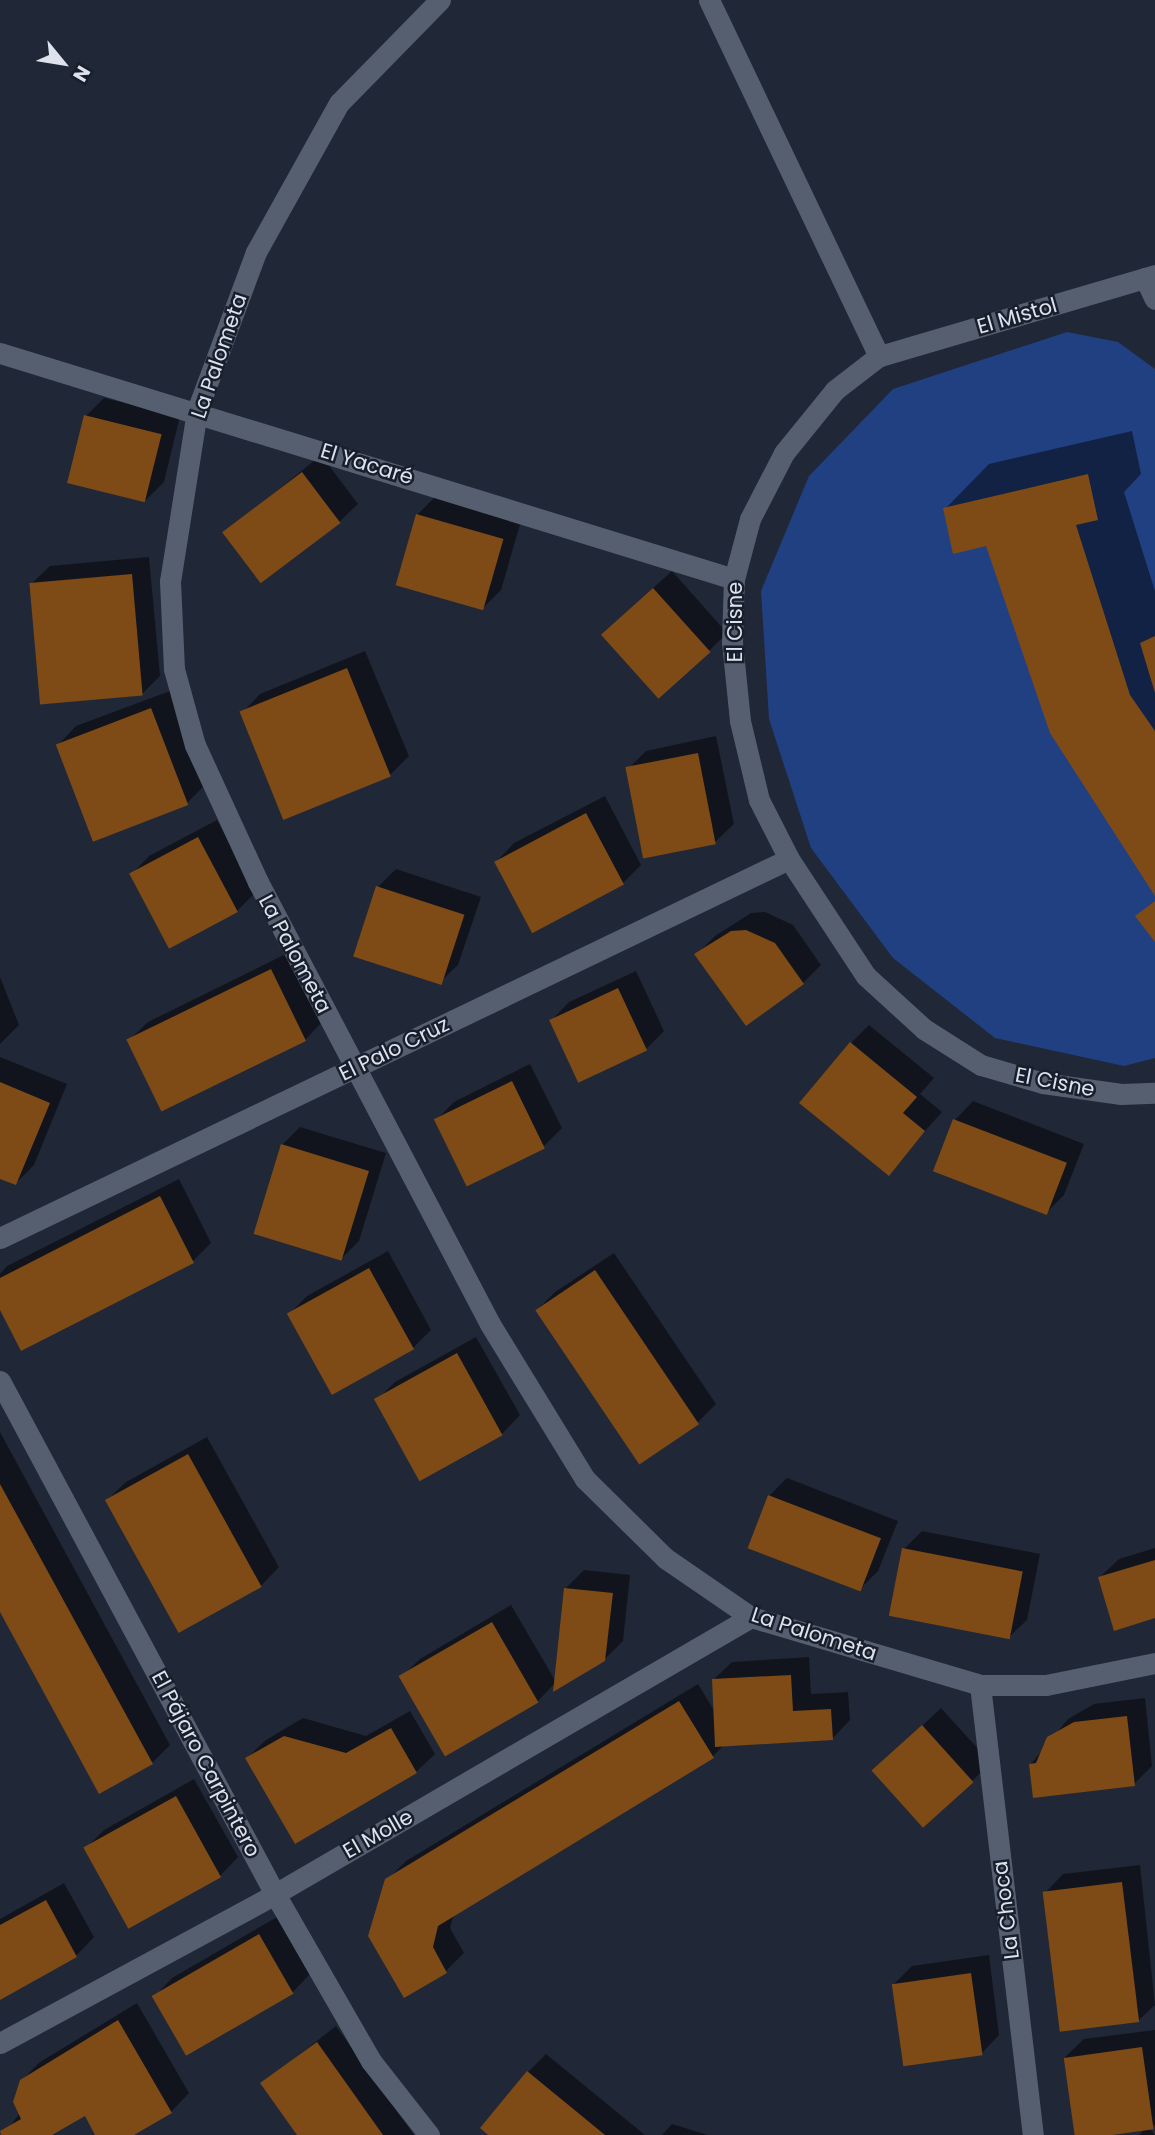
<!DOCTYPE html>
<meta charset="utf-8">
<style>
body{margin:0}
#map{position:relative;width:1155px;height:2135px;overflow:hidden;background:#202736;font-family:Poppins,sans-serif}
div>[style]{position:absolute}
.green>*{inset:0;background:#214081}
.shadow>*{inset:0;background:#0007}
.building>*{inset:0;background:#7e4a16;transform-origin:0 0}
.street>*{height:21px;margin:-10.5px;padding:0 10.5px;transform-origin:10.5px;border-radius:10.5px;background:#565f70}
.secondary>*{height:21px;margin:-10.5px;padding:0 10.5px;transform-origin:10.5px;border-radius:10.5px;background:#565f70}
span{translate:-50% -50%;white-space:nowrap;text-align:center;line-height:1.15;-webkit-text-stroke:5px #171e2c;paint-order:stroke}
.street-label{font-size:21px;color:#dde2ec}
.north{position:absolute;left:28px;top:28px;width:70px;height:70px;-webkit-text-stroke:5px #171e2c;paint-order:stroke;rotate:120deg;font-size:19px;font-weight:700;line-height:28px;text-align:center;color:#dde2ec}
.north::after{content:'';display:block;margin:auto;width:24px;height:32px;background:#dde2ec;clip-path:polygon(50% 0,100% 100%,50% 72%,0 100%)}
</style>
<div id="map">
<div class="green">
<i style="clip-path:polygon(1067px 332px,1118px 342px,1155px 369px,1155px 1058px,1124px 1066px,995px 1038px,893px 958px,811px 848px,769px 719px,761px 591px,809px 476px,893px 389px)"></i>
</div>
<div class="shadow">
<i style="clip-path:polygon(104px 398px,180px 416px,164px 482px,146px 500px,86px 416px)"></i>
<i style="clip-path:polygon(1132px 431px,1141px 474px,1124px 492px,1155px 591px,1155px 893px,987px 544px,945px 509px,989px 464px)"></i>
<i style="clip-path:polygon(321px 455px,358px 504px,339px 522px,225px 533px)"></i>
<i style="clip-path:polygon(435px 497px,521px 521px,501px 590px,482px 609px,417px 515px)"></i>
<i style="clip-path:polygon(149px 557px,160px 676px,141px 695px,31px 584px,50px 566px)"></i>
<i style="clip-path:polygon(672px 571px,727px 633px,709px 651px,621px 617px)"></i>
<i style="clip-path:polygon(365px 651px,409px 756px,390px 775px,286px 818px,242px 713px,260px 694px)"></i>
<i style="clip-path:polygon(170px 691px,205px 785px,187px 803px,58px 745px,76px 726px)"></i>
<i style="clip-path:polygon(716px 736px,734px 824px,715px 842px,628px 769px,646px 751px)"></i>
<i style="clip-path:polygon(605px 796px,641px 865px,623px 883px,496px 862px,514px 843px)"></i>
<i style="clip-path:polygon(217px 820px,255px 893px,237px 911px,131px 875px,149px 856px)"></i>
<i style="clip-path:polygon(396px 869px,481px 897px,458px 965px,439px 983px,378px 887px)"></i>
<i style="clip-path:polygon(765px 912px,793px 925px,821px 965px,803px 983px,697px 954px,715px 936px,751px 913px)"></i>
<i style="clip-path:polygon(290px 952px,323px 1021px,305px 1040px,129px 1040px,148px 1022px)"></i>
<i style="clip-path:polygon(636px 971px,664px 1031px,646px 1049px,551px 1021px,569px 1002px)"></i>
<i style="clip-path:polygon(0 977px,19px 1025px,0 1044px)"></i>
<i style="clip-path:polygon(869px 1025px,934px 1078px,920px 1094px,942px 1112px,888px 1173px,851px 1043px)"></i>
<i style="clip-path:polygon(0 1057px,67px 1084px,34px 1165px,16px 1183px,0 1177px)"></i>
<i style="clip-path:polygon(530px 1064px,562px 1128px,544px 1146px,436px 1120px,454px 1102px)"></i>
<i style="clip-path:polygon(973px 1101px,1084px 1144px,1064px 1195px,1046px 1213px,955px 1120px)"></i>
<i style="clip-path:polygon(300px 1127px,386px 1153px,359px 1241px,341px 1259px,282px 1145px)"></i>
<i style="clip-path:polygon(179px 1179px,211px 1243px,193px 1261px,0 1306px,0 1274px,7px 1266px)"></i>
<i style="clip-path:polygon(388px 1251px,431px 1330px,413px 1348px,289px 1314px,307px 1296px)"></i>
<i style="clip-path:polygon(614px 1253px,716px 1404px,697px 1423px,537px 1310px,555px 1292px)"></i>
<i style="clip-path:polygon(476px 1337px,520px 1415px,502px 1434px,377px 1400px,395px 1382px)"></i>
<i style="clip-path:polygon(0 1432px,170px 1745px,152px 1763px,0 1609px)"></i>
<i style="clip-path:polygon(207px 1437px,279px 1567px,261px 1586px,180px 1631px,107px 1500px,126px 1482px)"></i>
<i style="clip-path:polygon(787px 1478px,898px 1521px,878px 1571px,860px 1589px,769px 1496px)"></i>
<i style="clip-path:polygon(922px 1531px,1040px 1554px,1027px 1620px,1008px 1638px,904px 1549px)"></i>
<i style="clip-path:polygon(1155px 1548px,1155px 1617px,1100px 1577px,1119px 1559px)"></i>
<i style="clip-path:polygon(584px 1570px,630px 1575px,623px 1641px,604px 1660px,555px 1683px,538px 1701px,401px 1677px,420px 1659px,511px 1605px,556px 1682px,566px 1588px)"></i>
<i style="clip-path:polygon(809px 1657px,811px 1694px,848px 1692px,850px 1720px,832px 1739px,724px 1745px,713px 1756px,454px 1914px,450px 1928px,464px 1953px,446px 1971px,387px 1880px,406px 1861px,698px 1684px,715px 1712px,713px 1680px,732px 1662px)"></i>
<i style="clip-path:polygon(1145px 1698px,1152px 1766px,1134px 1784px,1030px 1765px,1068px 1719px,1094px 1704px)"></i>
<i style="clip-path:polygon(941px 1708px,991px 1763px,972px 1781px,893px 1753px)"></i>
<i style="clip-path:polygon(410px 1711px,435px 1754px,416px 1772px,247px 1758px,266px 1740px,303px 1718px,366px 1736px)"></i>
<i style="clip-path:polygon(194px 1779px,238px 1857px,220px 1876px,86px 1848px,104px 1830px)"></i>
<i style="clip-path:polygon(1140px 1865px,1155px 2005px,1139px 2020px,1045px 1893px,1063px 1874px)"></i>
<i style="clip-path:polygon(64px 1883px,94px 1937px,76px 1956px,0 1998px,0 1919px)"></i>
<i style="clip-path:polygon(277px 1917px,310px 1974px,292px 1993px,154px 1997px,172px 1978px)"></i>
<i style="clip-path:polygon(989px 1955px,999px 2035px,981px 2054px,894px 1984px,912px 1966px)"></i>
<i style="clip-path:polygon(137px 2003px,189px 2093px,171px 2112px,131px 2135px,97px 2135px,85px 2114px,49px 2135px,3px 2135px,20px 2113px,21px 2081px,40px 2062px)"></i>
<i style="clip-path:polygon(336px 2026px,414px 2135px,300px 2135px,263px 2083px)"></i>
<i style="clip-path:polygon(1155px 2030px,1155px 2124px,1150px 2129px,1155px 2135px,1139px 2135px,1146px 2128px,1075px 2135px,1065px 2057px,1084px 2039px)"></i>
<i style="clip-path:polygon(546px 2054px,645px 2135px,491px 2135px,528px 2072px)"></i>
<i style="clip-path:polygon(672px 2124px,708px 2135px,662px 2135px)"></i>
</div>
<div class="building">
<i style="left:84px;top:415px;width:80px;height:70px;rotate:14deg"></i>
<i style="left:302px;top:472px;width:64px;height:100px;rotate:53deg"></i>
<i style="clip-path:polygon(1088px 474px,1098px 520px,1076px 525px,1130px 695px,1155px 731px,1155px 896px,1050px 733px,986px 546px,953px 554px,943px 508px)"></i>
<i style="left:416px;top:514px;width:91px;height:74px;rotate:16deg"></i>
<i style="left:132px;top:574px;width:122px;height:103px;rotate:85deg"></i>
<i style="left:653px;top:588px;width:86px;height:70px;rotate:48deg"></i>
<i style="clip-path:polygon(1155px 636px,1155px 693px,1140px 643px)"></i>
<i style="left:347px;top:668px;width:117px;height:116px;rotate:68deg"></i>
<i style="left:151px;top:708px;width:104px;height:102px;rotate:69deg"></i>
<i style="left:698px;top:753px;width:93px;height:74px;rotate:79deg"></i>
<i style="left:586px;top:813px;width:81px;height:104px;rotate:62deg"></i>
<i style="left:198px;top:837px;width:85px;height:78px;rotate:62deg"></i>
<i style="left:376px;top:886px;width:93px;height:74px;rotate:18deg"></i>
<i style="clip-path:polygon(1155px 901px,1155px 942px,1135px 916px)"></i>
<i style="clip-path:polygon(746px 930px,775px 943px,804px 984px,746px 1026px,694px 954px,731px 931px)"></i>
<i style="left:271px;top:969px;width:80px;height:161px;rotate:64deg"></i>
<i style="left:618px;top:988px;width:69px;height:76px;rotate:65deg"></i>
<i style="clip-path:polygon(850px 1042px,917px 1097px,903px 1113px,925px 1131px,889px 1176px,799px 1103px)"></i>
<i style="left:512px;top:1081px;width:75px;height:87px;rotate:64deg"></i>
<i style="clip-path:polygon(0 1082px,50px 1103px,16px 1185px,0 1179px)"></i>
<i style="left:953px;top:1119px;width:122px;height:56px;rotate:21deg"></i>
<i style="left:281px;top:1144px;width:92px;height:94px;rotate:17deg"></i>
<i style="clip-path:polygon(160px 1196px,194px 1263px,21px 1351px,0 1310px,0 1278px)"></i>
<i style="left:369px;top:1268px;width:93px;height:94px;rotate:61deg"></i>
<i style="left:595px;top:1270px;width:186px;height:72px;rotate:56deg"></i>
<i style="left:457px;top:1353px;width:94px;height:95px;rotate:61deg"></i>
<i style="left:188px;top:1454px;width:152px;height:95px;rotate:61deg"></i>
<i style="clip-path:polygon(0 1484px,153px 1764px,99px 1794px,0 1612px)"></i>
<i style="left:768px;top:1495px;width:121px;height:57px;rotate:21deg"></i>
<i style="left:902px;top:1548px;width:123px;height:69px;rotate:11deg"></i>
<i style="clip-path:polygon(1155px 1560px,1155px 1618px,1114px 1631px,1098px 1577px)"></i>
<i style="clip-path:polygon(564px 1588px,613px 1593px,605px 1661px,553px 1692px)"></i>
<i style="left:492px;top:1622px;width:93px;height:108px;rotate:60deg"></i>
<i style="clip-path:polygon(791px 1675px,793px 1711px,831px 1709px,833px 1740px,715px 1747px,712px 1679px)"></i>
<i style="clip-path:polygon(679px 1701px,714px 1758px,438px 1926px,433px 1947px,447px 1973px,404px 1998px,368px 1936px,385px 1879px)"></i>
<i style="clip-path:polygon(1127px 1716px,1135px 1786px,1033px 1798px,1029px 1764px,1036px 1763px,1047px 1737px,1074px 1722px)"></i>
<i style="left:922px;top:1725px;width:77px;height:68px;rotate:48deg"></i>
<i style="clip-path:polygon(391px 1728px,417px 1773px,295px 1844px,245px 1758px,284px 1736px,346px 1753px)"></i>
<i style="left:176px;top:1796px;width:93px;height:106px;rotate:61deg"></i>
<i style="left:1122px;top:1882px;width:141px;height:80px;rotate:83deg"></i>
<i style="clip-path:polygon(46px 1900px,77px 1957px,0 2000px,0 1925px)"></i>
<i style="left:259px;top:1934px;width:69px;height:124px;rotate:60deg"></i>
<i style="left:971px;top:1973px;width:83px;height:80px;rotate:82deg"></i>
<i style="clip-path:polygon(118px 2020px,172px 2113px,134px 2135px,95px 2135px,85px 2116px,52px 2135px,1px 2135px,0 2131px,21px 2119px,13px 2102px,20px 2080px)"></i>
<i style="clip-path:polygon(317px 2042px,383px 2135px,297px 2135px,260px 2083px)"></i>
<i style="left:1142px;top:2047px;width:83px;height:79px;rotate:82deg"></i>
<i style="clip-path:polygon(527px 2071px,605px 2135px,488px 2135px,480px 2128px)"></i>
</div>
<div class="street">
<i style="left:440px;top:0;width:144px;rotate:134.4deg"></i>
<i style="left:339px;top:103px;width:171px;rotate:119.1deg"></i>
<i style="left:256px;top:252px;width:170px;rotate:110.4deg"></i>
<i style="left:197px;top:411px;width:172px;rotate:99deg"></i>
<i style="left:170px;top:581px;width:88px;rotate:87.4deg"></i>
<i style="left:174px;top:669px;width:79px;rotate:74.6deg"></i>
<i style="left:195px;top:745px;width:151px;rotate:65.3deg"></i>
<i style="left:258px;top:882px;width:499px;rotate:62.3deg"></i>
<i style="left:490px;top:1324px;width:182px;rotate:58.5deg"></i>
<i style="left:585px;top:1479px;width:112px;rotate:44.6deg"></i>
<i style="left:665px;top:1558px;width:104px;rotate:34.5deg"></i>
<i style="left:751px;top:1617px;width:239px;rotate:16.5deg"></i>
<i style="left:980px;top:1685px;width:66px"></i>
<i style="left:1046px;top:1685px;width:111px;rotate:-11.4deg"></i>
<i style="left:709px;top:0;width:395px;rotate:64.5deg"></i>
<i style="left:1145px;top:278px;width:23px;rotate:65deg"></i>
<i style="left:0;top:353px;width:768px;rotate:17.11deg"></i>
<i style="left:0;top:1238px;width:875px;rotate:-25.66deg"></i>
<i style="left:0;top:1381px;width:582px;rotate:61.81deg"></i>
<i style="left:275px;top:1894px;width:193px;rotate:60.1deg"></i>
<i style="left:371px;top:2061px;width:94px;rotate:51.9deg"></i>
<i style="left:980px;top:1685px;width:453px;rotate:83.3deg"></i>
<i style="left:0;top:2043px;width:313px;rotate:-28.4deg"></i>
<i style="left:275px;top:1894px;width:551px;rotate:-30.2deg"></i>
</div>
<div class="secondary">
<i style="left:1155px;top:275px;width:288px;rotate:163.6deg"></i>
<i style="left:879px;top:356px;width:56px;rotate:142.3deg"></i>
<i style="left:835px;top:390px;width:81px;rotate:129deg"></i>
<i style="left:784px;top:453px;width:74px;rotate:117.3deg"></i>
<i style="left:750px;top:519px;width:62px;rotate:104.9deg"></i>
<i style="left:734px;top:579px;width:63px;rotate:91.8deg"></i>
<i style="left:732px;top:642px;width:79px;rotate:84.2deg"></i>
<i style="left:740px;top:721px;width:81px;rotate:76.5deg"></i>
<i style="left:759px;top:800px;width:66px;rotate:63deg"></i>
<i style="left:789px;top:859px;width:140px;rotate:56.7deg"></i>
<i style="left:866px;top:976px;width:79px;rotate:42.4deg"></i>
<i style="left:924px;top:1029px;width:67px;rotate:32.3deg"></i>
<i style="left:981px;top:1065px;width:65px;rotate:16.2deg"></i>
<i style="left:1043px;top:1083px;width:79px;rotate:8deg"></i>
<i style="left:1121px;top:1094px;width:34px;rotate:-2deg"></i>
</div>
<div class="street-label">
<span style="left:1017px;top:316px;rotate:-16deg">El Mistol</span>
<span style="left:219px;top:356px;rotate:-71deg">La Palometa</span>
<span style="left:367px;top:464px;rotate:17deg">El Yacaré</span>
<span style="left:735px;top:622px;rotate:-90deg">El Cisne</span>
<span style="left:295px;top:954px;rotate:62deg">La Palometa</span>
<span style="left:394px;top:1049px;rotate:-26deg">El Palo Cruz</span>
<span style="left:1055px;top:1082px;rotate:11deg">El Cisne</span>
<span style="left:814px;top:1634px;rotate:18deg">La Palometa</span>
<span style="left:206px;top:1764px;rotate:62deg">El Pájaro Carpintero</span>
<span style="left:378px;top:1834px;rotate:-30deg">El Molle</span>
<span style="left:1006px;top:1910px;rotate:-97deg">La Choca</span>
</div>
<div class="north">N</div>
</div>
